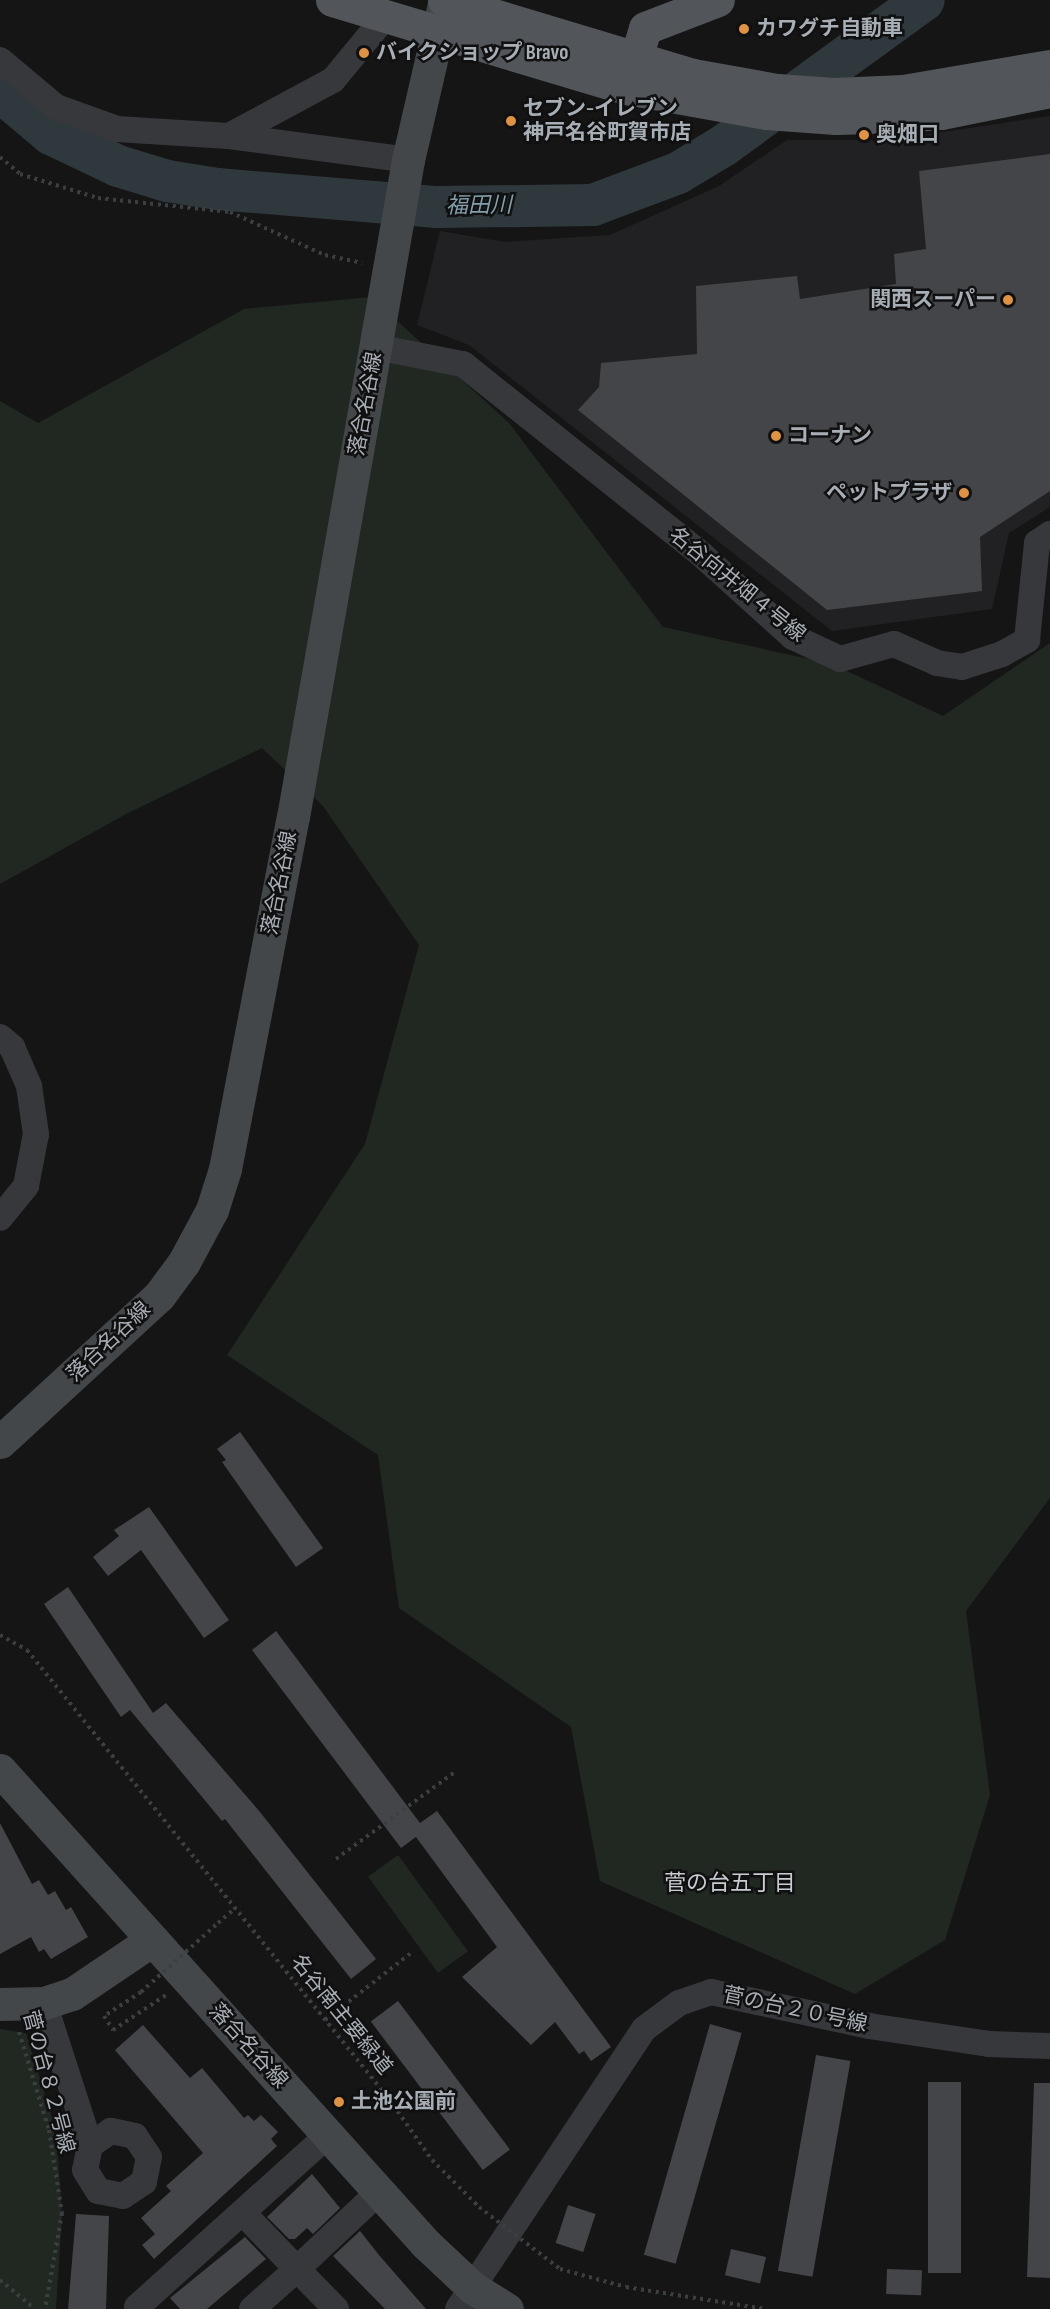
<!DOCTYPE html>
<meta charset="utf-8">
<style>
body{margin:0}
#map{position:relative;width:1050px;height:2309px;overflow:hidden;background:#151516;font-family:"Sofia Sans Condensed","Noto Sans JP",sans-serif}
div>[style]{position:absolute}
.built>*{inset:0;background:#212123}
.green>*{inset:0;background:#212821;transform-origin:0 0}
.river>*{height:42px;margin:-21px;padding:0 21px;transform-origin:21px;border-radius:21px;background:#2f393d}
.building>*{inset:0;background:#444549;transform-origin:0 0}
.path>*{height:4px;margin-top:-2px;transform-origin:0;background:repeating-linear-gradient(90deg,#3c3f42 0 3px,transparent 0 7.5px)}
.street>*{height:26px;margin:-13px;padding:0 13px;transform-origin:13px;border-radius:13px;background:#36383b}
.secondary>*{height:33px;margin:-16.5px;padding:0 16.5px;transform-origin:16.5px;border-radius:16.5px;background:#44474a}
.primary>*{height:33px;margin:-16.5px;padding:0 16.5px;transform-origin:16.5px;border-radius:16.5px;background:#525559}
.path-bridge>*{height:4px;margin-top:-2px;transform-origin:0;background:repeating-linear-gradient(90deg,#3c3f42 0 3px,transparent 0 7.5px)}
.dots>*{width:16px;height:16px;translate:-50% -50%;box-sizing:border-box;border:3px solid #101011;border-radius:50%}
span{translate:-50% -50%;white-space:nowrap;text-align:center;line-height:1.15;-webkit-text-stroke:5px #101011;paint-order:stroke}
.poi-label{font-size:21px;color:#a8aeb5;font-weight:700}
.left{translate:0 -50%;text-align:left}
.right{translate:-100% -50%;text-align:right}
.street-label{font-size:21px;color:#a8aeb5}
.water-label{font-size:22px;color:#839fac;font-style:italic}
.neighbourhood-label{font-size:22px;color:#c8ccd1}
</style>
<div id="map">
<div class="built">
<i style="clip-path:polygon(1050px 116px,1050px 507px,1009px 533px,992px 609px,832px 631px,469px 345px,417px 325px,440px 231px,505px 242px,610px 235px,719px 186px,787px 140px,890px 140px)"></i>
</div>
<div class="green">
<i style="clip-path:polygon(371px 297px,509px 423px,663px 627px,832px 664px,943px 716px,1050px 643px,1050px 1498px,966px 1611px,990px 1795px,945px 1940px,855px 1994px,600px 1881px,571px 1727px,399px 1608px,378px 1455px,227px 1355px,365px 1144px,419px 945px,323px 806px,262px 748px,126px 814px,0 884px,0 401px,38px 423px,244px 309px)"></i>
<i style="left:398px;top:1855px;width:119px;height:37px;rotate:54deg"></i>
<i style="clip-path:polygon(0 2029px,26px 2033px,56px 2131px,62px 2215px,56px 2309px,0 2309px)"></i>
</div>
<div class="river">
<i style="left:0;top:91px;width:67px;rotate:40.1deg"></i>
<i style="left:51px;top:134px;width:74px;rotate:25.5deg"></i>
<i style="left:118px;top:166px;width:51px;rotate:17deg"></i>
<i style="left:167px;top:181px;width:51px;rotate:9.1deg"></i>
<i style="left:217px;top:189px;width:221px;rotate:4.7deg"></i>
<i style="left:437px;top:207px;width:156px;rotate:-0.7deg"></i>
<i style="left:593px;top:205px;width:91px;rotate:-20.6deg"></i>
<i style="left:678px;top:173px;width:52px;rotate:-31deg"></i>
<i style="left:723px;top:146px;width:248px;rotate:-36deg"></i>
</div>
<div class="building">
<i style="clip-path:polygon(1050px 154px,1050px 491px,980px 537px,982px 591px,827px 610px,578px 410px,599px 387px,601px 363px,697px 354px,696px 286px,797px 276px,800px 299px,896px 284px,894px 254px,926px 249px,919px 171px)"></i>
<i style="clip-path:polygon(240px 1432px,323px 1548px,296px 1567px,222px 1462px,226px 1460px,217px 1449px)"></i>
<i style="clip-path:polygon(149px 1507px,229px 1620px,204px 1638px,141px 1550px,108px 1576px,93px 1557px,119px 1536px,114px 1530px)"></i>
<i style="clip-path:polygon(68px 1587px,153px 1713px,166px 1703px,260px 1812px,376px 1959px,351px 1979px,225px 1819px,222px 1821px,130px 1710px,121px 1717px,44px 1604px)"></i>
<i style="clip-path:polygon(276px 1631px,420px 1823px,437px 1811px,611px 2047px,591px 2061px,584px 2051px,579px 2054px,555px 2022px,531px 2045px,462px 1977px,497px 1947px,416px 1837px,401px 1848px,252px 1650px)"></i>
<i style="clip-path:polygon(0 1823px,32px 1884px,39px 1880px,48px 1895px,55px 1891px,66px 1910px,71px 1907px,88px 1937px,51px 1959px,44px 1949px,39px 1952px,31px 1937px,0 1954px)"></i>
<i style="left:398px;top:2001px;width:186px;height:34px;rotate:53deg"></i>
<i style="left:710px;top:2024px;width:33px;height:240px;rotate:16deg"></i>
<i style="clip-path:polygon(143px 2025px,190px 2078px,202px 2068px,244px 2118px,248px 2115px,254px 2121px,261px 2115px,278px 2132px,271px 2139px,277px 2146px,154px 2259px,142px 2245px,155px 2234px,141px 2218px,171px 2191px,166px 2186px,203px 2153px,115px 2050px)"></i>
<i style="left:816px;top:2055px;width:35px;height:219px;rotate:10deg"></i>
<i style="left:928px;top:2082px;width:33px;height:191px"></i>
<i style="clip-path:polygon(1034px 2083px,1050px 2083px,1050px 2278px,1027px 2277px)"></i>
<i style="clip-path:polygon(312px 2174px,340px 2208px,313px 2234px,307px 2228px,295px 2239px,289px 2239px,267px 2217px)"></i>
<i style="left:568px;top:2205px;width:29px;height:40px;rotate:18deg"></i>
<i style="clip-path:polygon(76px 2214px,109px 2216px,106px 2309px,68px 2309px)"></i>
<i style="clip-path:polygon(360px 2231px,379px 2255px,426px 2309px,385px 2309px,333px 2256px)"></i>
<i style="clip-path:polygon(245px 2237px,266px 2259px,207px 2309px,180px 2309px,170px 2298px)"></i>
<i style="left:731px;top:2249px;width:36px;height:27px;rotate:13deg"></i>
<i style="left:887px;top:2269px;width:35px;height:25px;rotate:2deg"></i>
</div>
<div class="path">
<i style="left:0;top:157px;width:26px;rotate:40deg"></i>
<i style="left:20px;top:174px;width:82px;rotate:17.1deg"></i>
<i style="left:98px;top:198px;width:133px;rotate:6.1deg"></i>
<i style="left:230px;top:212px;width:104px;rotate:24.4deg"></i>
<i style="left:325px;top:255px;width:38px;rotate:12deg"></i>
<i style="left:0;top:1635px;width:31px;rotate:29deg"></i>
<i style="left:27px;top:1650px;width:577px;rotate:51.12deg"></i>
<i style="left:389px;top:2099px;width:75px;rotate:54.8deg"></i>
<i style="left:432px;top:2160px;width:66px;rotate:45deg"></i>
<i style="left:336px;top:1859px;width:147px;rotate:-36.2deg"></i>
<i style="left:218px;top:1923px;width:23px;rotate:-41deg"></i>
<i style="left:141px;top:1992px;width:44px;rotate:147deg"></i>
<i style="left:104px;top:2016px;width:17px;rotate:57deg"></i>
<i style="left:113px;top:2030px;width:64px;rotate:-33.4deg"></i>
<i style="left:325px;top:2020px;width:109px;rotate:-37.9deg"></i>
<i style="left:19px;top:2032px;width:102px;rotate:73deg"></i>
<i style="left:49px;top:2130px;width:84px;rotate:81.1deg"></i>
<i style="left:62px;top:2213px;width:97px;rotate:100deg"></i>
<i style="left:560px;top:2269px;width:68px;rotate:15.3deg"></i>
<i style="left:626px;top:2287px;width:141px;rotate:9deg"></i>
<i style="left:0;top:2280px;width:45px;rotate:39.6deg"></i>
</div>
<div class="street">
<i style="left:0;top:60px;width:73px;rotate:40deg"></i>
<i style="left:56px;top:107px;width:65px;rotate:19.8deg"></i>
<i style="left:117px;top:129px;width:112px;rotate:3.6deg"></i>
<i style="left:229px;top:136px;width:118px;rotate:-28.3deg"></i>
<i style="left:333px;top:80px;width:83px;rotate:-50.4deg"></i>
<i style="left:229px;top:136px;width:181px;rotate:7.6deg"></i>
<i style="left:376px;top:347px;width:89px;rotate:11.1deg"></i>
<i style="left:463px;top:364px;width:305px;rotate:38.6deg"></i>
<i style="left:701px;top:554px;width:124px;rotate:42.1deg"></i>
<i style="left:793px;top:637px;width:52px;rotate:25.1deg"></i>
<i style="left:840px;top:659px;width:56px;rotate:-15.5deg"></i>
<i style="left:894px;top:644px;width:47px;rotate:23.8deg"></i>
<i style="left:937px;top:663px;width:25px;rotate:9deg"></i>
<i style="left:962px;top:667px;width:42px;rotate:-18deg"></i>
<i style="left:1002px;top:654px;width:29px;rotate:-29deg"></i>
<i style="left:1027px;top:640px;width:98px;rotate:-84.1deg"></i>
<i style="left:1037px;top:543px;width:16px;rotate:-35deg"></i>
<i style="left:0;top:1037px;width:16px;rotate:40deg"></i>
<i style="left:12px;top:1047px;width:43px;rotate:66.4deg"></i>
<i style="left:29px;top:1086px;width:49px;rotate:81.7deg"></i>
<i style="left:36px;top:1134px;width:53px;rotate:100.9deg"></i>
<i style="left:26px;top:1186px;width:41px;rotate:129.1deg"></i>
<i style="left:44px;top:2003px;width:149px;rotate:72.1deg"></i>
<i style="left:90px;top:2145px;width:25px;rotate:101deg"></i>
<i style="left:85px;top:2170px;width:25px;rotate:58deg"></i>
<i style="left:98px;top:2191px;width:25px;rotate:11deg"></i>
<i style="left:123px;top:2196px;width:25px;rotate:-34deg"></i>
<i style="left:144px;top:2182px;width:25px;rotate:-79deg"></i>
<i style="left:149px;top:2157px;width:25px;rotate:-124deg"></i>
<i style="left:135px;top:2136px;width:25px;rotate:-168deg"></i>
<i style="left:111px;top:2131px;width:25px;rotate:146deg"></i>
<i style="left:244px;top:2214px;width:76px;rotate:46.1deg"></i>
<i style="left:297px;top:2269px;width:112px;rotate:-43.2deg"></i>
<i style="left:137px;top:2307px;width:257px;rotate:-42deg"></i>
<i style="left:252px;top:2309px;width:60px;rotate:-41.6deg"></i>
<i style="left:297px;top:2269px;width:56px;rotate:45.7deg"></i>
<i style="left:458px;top:2309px;width:336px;rotate:-56.4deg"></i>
<i style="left:644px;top:2029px;width:44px;rotate:-36.6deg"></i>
<i style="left:679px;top:2003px;width:34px;rotate:-19deg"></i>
<i style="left:711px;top:1992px;width:162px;rotate:12.1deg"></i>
<i style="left:869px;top:2026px;width:121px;rotate:8.5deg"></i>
<i style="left:989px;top:2044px;width:61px;rotate:1.9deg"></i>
</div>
<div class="secondary">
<i style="left:0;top:1442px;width:216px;rotate:-42.6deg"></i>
<i style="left:159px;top:1296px;width:42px;rotate:-53.7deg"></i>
<i style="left:184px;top:1262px;width:59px;rotate:-61.7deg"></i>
<i style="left:212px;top:1210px;width:43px;rotate:-72.4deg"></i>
<i style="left:225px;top:1169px;width:359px;rotate:-79.1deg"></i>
<i style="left:293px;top:817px;width:667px;rotate:-80.07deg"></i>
<i style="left:408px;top:160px;width:160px;rotate:-77deg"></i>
<i style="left:0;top:1770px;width:636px;rotate:48.06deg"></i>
<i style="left:425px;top:2243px;width:66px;rotate:43.2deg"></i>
<i style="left:473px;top:2288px;width:40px;rotate:32deg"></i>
<i style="left:0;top:2004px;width:44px;rotate:-1.3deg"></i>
<i style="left:44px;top:2003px;width:29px;rotate:-18deg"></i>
<i style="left:72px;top:1994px;width:97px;rotate:-34deg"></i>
</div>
<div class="primary">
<i style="left:332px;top:0;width:307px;rotate:16.7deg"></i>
<i style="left:626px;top:88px;width:142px;rotate:10.1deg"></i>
<i style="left:766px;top:113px;width:70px;rotate:4.1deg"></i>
<i style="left:836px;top:118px;width:68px;rotate:-1.7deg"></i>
<i style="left:904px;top:116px;width:37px;rotate:-5deg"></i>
<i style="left:941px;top:113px;width:111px;rotate:-11.4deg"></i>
<i style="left:444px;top:0;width:260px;rotate:16.8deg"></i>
<i style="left:693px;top:75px;width:85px;rotate:10.1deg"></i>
<i style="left:777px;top:90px;width:57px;rotate:4deg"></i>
<i style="left:834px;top:94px;width:69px;rotate:-2.5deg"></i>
<i style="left:903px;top:91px;width:149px;rotate:-9.7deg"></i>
<i style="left:630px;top:78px;width:52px;rotate:-73.3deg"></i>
<i style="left:645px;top:28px;width:78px;rotate:-21deg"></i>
</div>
<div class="path-bridge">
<i style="left:141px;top:1992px;width:103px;rotate:-41.9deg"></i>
<i style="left:479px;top:2207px;width:102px;rotate:37.4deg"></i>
</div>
<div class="dots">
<i style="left:744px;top:29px;background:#dd9246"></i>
<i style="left:364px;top:53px;background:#dd9246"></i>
<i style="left:511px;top:121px;background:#dd9246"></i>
<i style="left:864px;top:135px;background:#dd9246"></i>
<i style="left:1008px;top:300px;background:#dd9246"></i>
<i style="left:776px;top:436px;background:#dd9246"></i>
<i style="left:964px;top:493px;background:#dd9246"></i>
<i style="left:339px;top:2102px;background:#dd9246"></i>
</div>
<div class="poi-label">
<span class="left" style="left:756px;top:29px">カワグチ自動車</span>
<span class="left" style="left:376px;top:53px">バイクショップ Bravo</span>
<span class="left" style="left:523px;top:121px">セブン-イレブン<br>神戸名谷町賀市店</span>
<span class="left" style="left:876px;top:135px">奥畑口</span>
<span class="right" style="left:996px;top:300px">関西スーパー</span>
<span class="left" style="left:788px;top:436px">コーナン</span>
<span class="right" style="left:952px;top:493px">ペットプラザ</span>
<span class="left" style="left:351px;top:2102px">土池公園前</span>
</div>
<div class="street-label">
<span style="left:366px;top:404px;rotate:-80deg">落合名谷線</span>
<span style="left:737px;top:585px;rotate:39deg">名谷向井畑４号線</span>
<span style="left:280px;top:883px;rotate:-79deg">落合名谷線</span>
<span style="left:109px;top:1342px;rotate:-43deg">落合名谷線</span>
<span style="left:795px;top:2010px;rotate:12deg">菅の台２０号線</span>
<span style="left:341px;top:2015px;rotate:51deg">名谷南主要緑道</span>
<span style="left:248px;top:2046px;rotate:48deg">落合名谷線</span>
<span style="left:48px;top:2082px;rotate:75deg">菅の台８２号線</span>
</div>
<div class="water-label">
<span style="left:479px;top:206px;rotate:-1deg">福田川</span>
</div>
<div class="neighbourhood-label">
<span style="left:730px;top:1884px">菅の台五丁目</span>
</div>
</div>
